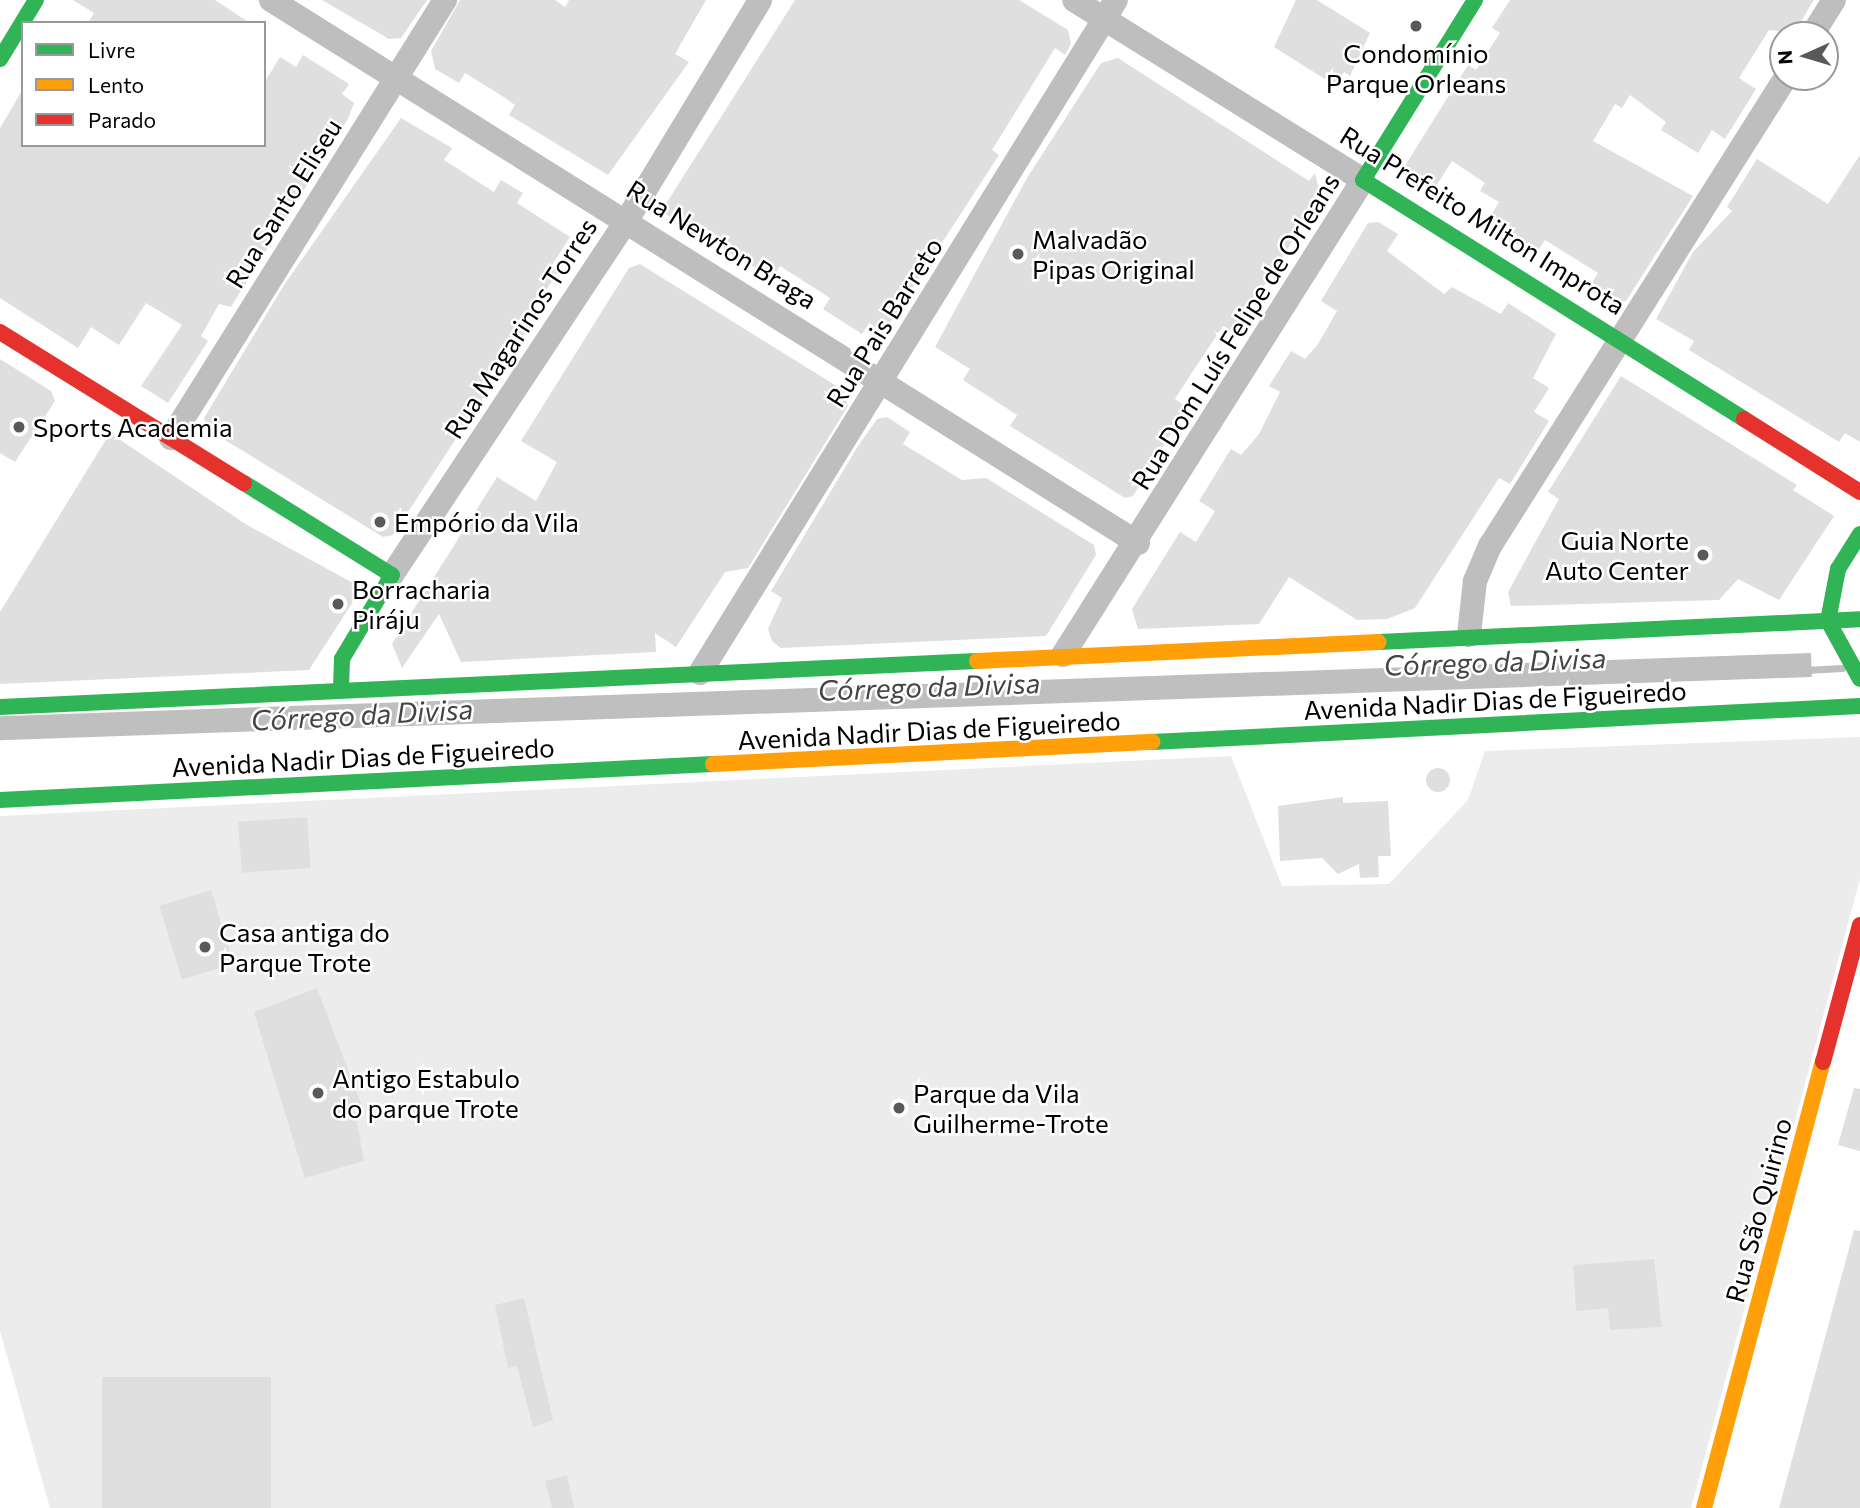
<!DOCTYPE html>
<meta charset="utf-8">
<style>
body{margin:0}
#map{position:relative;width:1860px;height:1508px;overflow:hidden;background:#fff;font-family:Commissioner,sans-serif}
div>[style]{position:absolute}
.green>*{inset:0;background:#ececec}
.water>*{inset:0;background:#bfbfbf;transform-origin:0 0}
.stream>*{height:7px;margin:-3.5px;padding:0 3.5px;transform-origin:3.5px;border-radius:3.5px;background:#bfbfbf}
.building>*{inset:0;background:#dfdfdf;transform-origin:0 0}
.round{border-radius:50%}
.street>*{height:24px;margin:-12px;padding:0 12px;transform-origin:12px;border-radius:12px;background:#bebebe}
.fast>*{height:16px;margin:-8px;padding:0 8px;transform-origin:8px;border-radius:8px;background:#30b455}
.slow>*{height:16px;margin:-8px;padding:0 8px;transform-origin:8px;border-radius:8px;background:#ff9f0a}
.jam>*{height:16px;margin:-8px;padding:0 8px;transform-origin:8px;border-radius:8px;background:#e5322d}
.dots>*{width:19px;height:19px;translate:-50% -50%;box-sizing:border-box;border:4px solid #fff;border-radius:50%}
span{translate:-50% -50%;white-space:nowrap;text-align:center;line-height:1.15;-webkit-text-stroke:5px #fff;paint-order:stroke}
.poi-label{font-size:26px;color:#000}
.left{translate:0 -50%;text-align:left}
.right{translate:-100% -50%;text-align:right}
.street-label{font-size:26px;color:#000}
.water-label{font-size:28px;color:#444;font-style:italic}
.legend{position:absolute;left:21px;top:21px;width:245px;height:126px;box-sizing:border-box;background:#fff;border:2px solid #999;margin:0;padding:9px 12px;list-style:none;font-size:21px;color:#000}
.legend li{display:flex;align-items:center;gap:14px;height:35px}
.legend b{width:35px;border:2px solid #999}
.north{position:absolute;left:1769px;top:21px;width:70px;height:70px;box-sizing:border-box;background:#fff;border:2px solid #999;border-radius:50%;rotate:266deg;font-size:19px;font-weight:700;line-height:28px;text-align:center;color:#000}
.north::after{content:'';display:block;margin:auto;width:24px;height:32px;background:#595959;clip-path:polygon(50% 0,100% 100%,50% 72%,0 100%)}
</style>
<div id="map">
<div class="green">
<i style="clip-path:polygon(1860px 737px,1860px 879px,1691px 1508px,50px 1508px,0 1331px,0 816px,1231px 756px,1282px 886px,1389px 884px,1468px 800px,1485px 751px)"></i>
</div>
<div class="water">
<i style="left:1811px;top:653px;width:24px;height:1813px;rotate:88deg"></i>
</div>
<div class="stream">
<i style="left:1805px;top:670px;width:37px;rotate:-3deg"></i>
</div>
<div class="building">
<i style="clip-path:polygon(73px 0,215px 0,250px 23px,88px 23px,94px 13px)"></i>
<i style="clip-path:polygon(322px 0,427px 0,401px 38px,389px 39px)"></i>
<i style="clip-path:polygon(460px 0,555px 0,565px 7px,569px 0,706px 0,675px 54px,689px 62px,608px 175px,509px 115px,515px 105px,499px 94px,465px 73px,459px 83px,435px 69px,431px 51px)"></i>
<i style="clip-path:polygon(795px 0,1019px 0,1068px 30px,1071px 44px,1065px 55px,1055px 48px,992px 150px,999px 155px,884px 332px,869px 323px,862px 334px,823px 309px,830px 298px,780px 266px,773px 278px,723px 249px,727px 243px,694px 221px,689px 228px,667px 215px,664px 207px)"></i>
<i style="clip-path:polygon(1296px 0,1317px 0,1370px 33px,1350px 76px,1344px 72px,1336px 86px,1274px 47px)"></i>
<i style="clip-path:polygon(1510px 0,1814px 0,1794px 33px,1769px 30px,1739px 78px,1756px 89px,1725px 139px,1712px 130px,1698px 153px,1661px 130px,1666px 122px,1630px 95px,1622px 108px,1615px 104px,1593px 141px,1693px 196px,1626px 301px,1614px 303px,1588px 289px,1598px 273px,1545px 240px,1535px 255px,1485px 225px,1499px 202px,1480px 191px,1485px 183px,1452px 161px,1433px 191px,1401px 172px,1468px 65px,1476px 70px,1500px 33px,1492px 28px)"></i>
<i style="clip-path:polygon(303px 55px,349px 84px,342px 94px,354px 103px,348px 119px,231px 307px,219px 304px,201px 336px,208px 341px,168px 403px,141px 386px,182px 325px,146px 303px,119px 345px,91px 327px,78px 348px,0 298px,0 128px,23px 89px,23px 145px,264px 145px,264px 83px,280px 57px,296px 67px)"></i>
<i style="clip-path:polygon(1118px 58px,1309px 181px,1315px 173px,1321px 197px,1234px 333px,1223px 326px,1189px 377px,1175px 399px,1187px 407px,1133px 496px,1125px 498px,1010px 426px,1017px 415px,963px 380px,970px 369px,935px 347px,1027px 178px,1101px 63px)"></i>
<i style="clip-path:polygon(401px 118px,452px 148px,444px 160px,494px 192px,501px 180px,523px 193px,517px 203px,570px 237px,552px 265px,559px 270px,525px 324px,529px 327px,393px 535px,383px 537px,207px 429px,204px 418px,284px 285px)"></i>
<i style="clip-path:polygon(1860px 155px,1860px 442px,1845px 433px,1839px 442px,1689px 350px,1694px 341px,1656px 319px,1693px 252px,1732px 211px,1727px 207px,1757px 159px,1828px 204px)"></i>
<i style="clip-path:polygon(1378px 222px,1398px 234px,1387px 251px,1444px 294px,1452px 287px,1501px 314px,1508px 303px,1556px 334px,1533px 378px,1549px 388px,1534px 412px,1549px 421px,1510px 484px,1499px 478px,1415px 608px,1387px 619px,1357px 620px,1289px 577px,1259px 624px,1138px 629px,1132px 609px,1180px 532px,1196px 542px,1215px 511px,1199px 501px,1231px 449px,1241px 455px,1259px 434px,1280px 392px,1269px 386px,1291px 351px,1305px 359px,1318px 344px,1337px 311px,1321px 301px,1368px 223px)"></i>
<i style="clip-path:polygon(640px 264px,843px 390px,848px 406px,748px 568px,725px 572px,676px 647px,655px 633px,656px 652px,461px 662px,439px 614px,402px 668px,392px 644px,497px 477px,536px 501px,557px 462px,521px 441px,629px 268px)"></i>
<i style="clip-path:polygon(0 359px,51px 391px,55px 401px,15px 462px,0 453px)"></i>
<i style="clip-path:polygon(1621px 376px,1797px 485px,1793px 490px,1834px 516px,1779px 600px,1738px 579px,1719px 600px,1511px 606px,1508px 592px,1559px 499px,1548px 492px)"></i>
<i style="clip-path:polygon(887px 417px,910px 432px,903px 444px,962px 480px,986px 478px,1094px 545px,1096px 555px,1046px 636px,781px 648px,772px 641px,768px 629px,782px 598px,771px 591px,858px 446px,877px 419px)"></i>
<i style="clip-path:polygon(110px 433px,247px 525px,353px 583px,356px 597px,309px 670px,0 684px,0 612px)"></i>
<i class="round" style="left:1426px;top:768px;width:24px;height:24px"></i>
<i style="clip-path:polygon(1343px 797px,1343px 803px,1388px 801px,1391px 856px,1378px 856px,1379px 877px,1360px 878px,1359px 864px,1338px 874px,1322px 858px,1280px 861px,1278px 806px)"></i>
<i style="left:307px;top:817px;width:51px;height:69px;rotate:86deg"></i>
<i style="left:211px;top:890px;width:77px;height:54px;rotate:73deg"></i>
<i style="clip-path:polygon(317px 988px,361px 1104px,354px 1106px,364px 1161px,305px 1178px,254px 1012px)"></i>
<i style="clip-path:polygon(1854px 1088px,1860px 1089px,1860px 1151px,1838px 1145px)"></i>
<i style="clip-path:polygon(1854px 1230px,1860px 1231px,1860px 1508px,1779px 1508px)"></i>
<i style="clip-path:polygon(1654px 1259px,1662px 1327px,1610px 1330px,1608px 1308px,1576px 1311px,1573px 1265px)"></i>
<i style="clip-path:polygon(524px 1298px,553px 1420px,533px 1427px,517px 1366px,508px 1368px,495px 1305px)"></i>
<i style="left:102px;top:1377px;width:169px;height:131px"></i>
<i style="clip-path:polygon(567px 1475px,574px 1508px,552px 1508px,545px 1481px)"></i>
</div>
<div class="street">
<i style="left:271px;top:0;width:1023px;rotate:32.06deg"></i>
<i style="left:1812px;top:35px;width:41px;rotate:-57.8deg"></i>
<i style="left:171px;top:438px;width:517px;rotate:-57.97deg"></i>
<i style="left:392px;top:575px;width:426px;rotate:-56.5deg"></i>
<i style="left:627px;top:220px;width:257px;rotate:-58.8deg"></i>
<i style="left:1469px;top:635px;width:54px;rotate:-83.7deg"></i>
<i style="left:1475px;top:581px;width:38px;rotate:-67deg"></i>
<i style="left:1490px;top:546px;width:555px;rotate:-57.74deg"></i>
<i style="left:1063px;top:655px;width:562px;rotate:-57.72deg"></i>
<i style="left:1363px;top:180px;width:340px;rotate:-148.1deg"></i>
<i style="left:700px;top:673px;width:791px;rotate:-58.28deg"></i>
</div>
<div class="fast">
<i style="left:1475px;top:0;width:212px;rotate:121.9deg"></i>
<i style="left:1363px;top:180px;width:450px;rotate:32.1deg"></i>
<i style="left:0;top:59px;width:69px;rotate:-58.6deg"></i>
<i style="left:244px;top:483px;width:174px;rotate:31.9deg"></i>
<i style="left:392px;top:575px;width:98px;rotate:120.8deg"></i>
<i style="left:342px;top:659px;width:31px;rotate:92deg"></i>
<i style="left:1860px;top:534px;width:41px;rotate:122.2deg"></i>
<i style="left:1838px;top:569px;width:53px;rotate:100.9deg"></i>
<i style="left:1828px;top:621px;width:66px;rotate:61.1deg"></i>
<i style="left:1379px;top:642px;width:482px;rotate:-2.7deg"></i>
<i style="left:0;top:707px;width:978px;rotate:-2.7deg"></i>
<i style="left:1152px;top:742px;width:709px;rotate:-2.91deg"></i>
<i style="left:0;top:800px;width:714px;rotate:-2.89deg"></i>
</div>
<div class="slow">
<i style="left:977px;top:661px;width:402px;rotate:-2.7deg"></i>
<i style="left:713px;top:764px;width:440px;rotate:-2.9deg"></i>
<i style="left:1704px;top:1508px;width:462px;rotate:-75.1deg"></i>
</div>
<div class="jam">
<i style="left:0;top:332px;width:287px;rotate:31.8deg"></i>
<i style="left:1744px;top:419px;width:137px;rotate:32.2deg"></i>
<i style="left:1823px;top:1062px;width:142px;rotate:-74.9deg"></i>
</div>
<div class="dots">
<i style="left:1416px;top:26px;background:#595959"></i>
<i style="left:1018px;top:254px;background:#595959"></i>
<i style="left:19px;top:427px;background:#595959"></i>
<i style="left:380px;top:522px;background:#595959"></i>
<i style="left:1703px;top:555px;background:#595959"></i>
<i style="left:338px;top:604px;background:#595959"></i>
<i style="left:205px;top:947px;background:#595959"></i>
<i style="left:318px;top:1093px;background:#595959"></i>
<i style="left:899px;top:1108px;background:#595959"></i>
</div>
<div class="poi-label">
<span style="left:1416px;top:68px">Condomínio<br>Parque Orleans</span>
<span class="left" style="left:1032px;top:254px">Malvadão<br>Pipas Original</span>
<span class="left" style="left:33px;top:427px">Sports Academia</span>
<span class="left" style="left:394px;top:522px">Empório da Vila</span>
<span class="right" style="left:1689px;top:555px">Guia Norte<br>Auto Center</span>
<span class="left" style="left:352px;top:604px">Borracharia<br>Piráju</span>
<span class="left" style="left:219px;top:947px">Casa antiga do<br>Parque Trote</span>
<span class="left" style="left:332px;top:1093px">Antigo Estabulo<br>do parque Trote</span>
<span class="left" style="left:913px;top:1108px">Parque da Vila<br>Guilherme-Trote</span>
</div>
<div class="street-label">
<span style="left:283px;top:203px;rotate:-58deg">Rua Santo Eliseu</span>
<span style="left:1483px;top:220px;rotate:32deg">Rua Prefeito Milton Improta</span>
<span style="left:722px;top:244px;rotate:32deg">Rua Newton Braga</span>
<span style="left:884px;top:322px;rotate:-58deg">Rua Pais Barreto</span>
<span style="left:520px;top:328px;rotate:-57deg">Rua Magarinos Torres</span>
<span style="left:1235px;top:331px;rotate:-58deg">Rua Dom Luís Felipe de Orleans</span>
<span style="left:1495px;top:700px;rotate:-3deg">Avenida Nadir Dias de Figueiredo</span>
<span style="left:929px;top:730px;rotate:-3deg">Avenida Nadir Dias de Figueiredo</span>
<span style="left:363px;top:757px;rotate:-3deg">Avenida Nadir Dias de Figueiredo</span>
<span style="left:1758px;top:1210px;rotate:-75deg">Rua São Quirino</span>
</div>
<div class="water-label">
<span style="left:1495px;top:661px;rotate:-2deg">Córrego da Divisa</span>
<span style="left:929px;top:686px;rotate:-2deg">Córrego da Divisa</span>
<span style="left:362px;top:714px;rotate:-3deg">Córrego da Divisa</span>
</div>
<ul class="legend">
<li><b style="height:9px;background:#30b455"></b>Livre</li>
<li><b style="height:9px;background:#ff9f0a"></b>Lento</li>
<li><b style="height:9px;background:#e5322d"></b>Parado</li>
</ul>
<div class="north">N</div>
</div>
